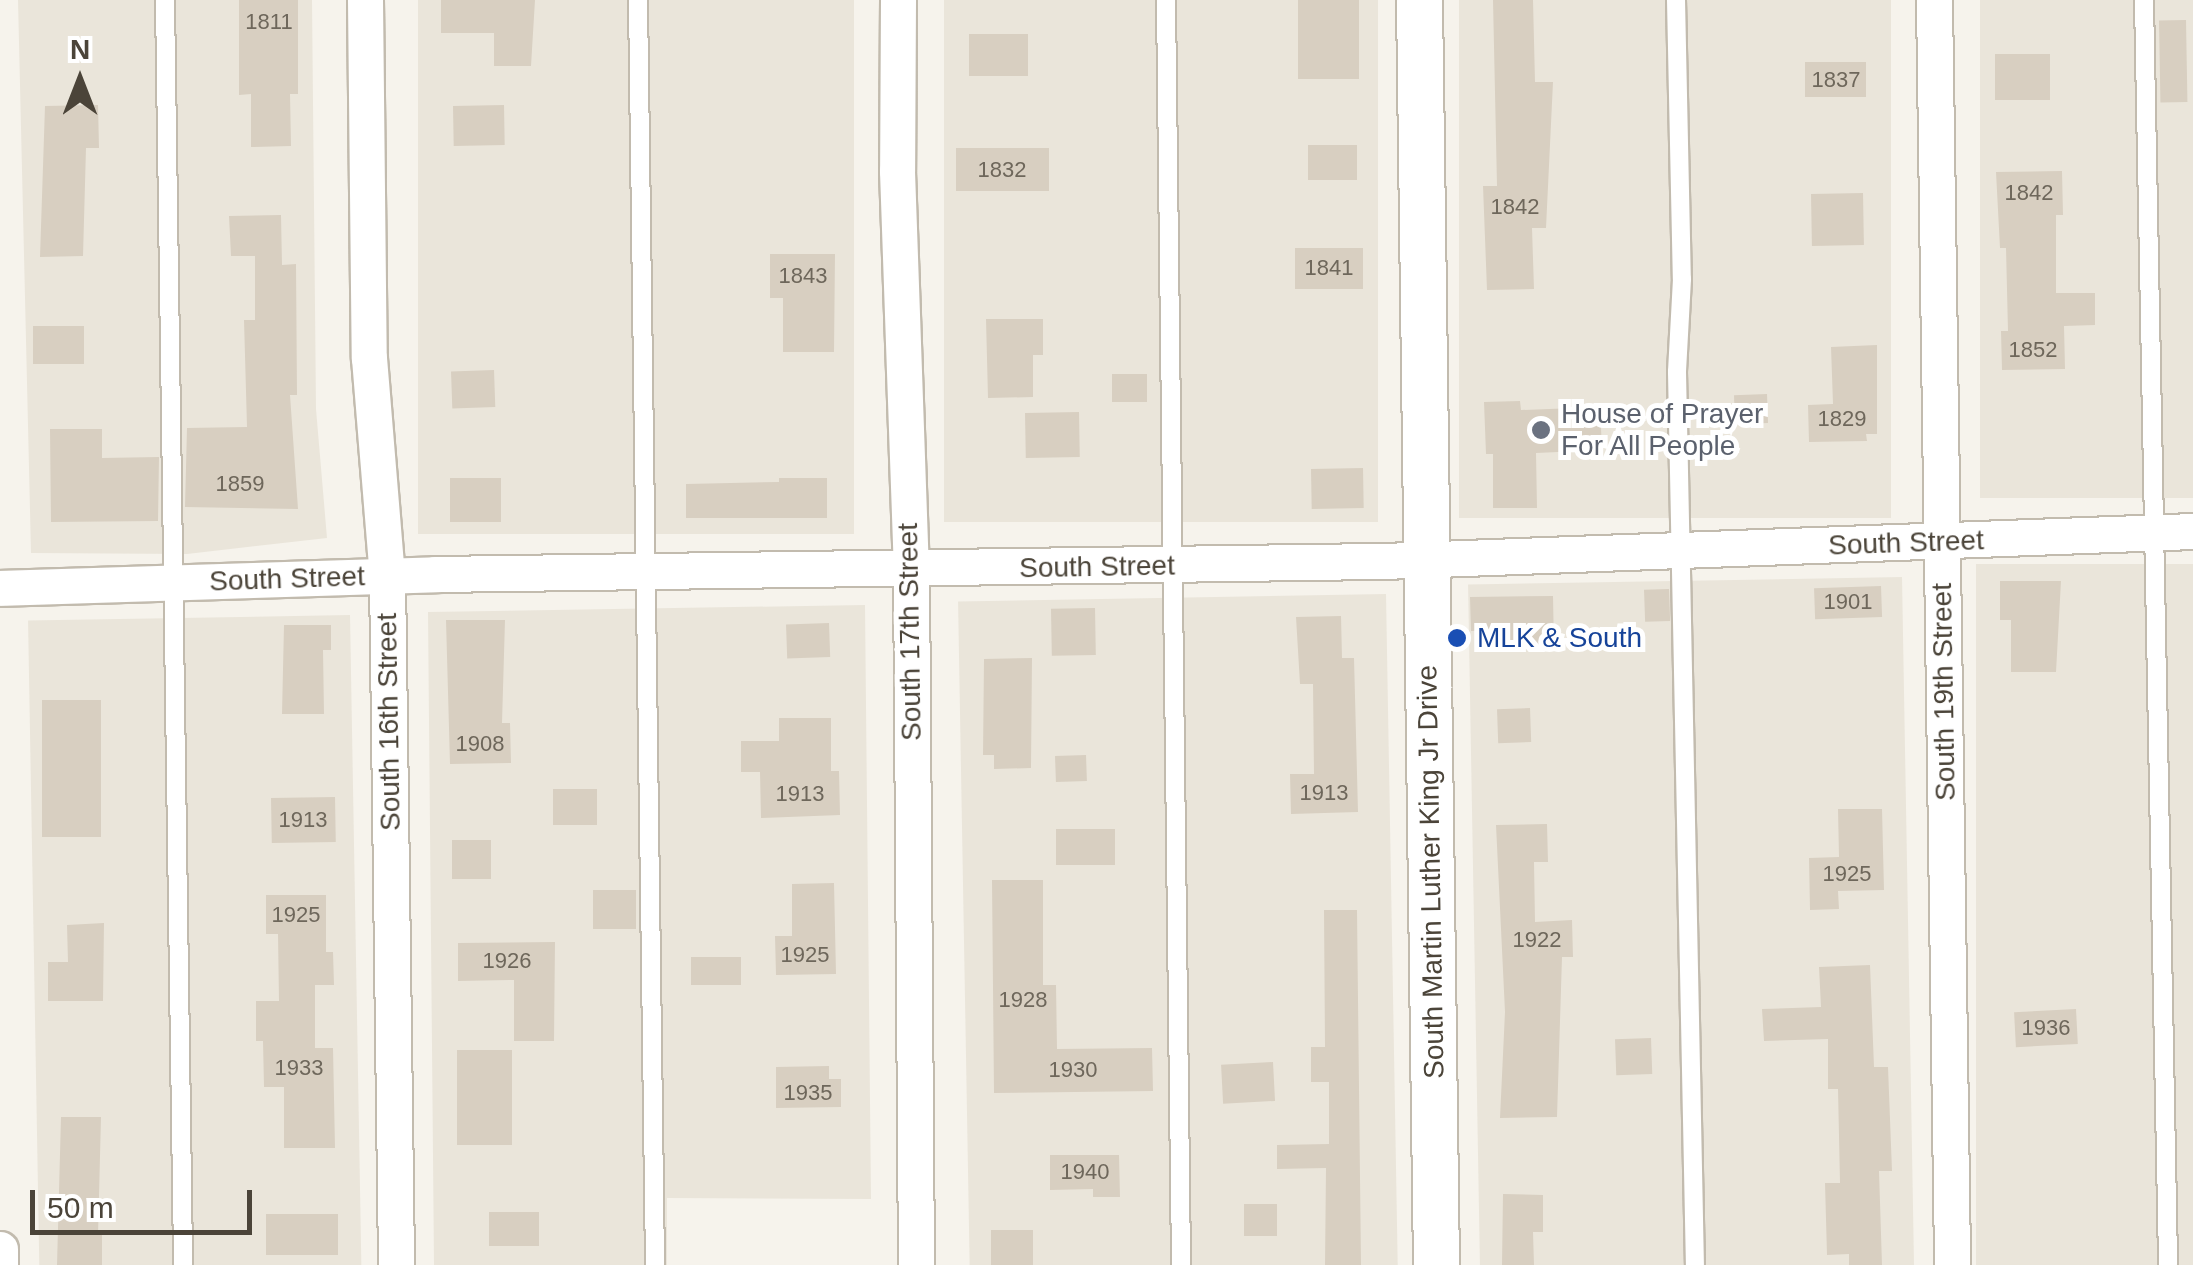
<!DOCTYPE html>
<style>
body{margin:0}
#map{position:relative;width:2193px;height:1265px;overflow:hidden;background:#f6f3ec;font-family:Arial,sans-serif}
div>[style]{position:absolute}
.residential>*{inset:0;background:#eae5da;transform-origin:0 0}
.building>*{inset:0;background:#d8cfc1;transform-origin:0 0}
.roads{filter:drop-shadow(2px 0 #c2bbae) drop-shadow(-2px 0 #c2bbae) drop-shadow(0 2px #c2bbae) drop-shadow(0 -2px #c2bbae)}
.service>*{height:18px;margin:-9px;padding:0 9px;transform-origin:9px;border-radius:9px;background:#fff}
.minor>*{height:35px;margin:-17.5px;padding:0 17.5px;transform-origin:17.5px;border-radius:17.5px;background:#fff}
.tertiary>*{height:45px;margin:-22.5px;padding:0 22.5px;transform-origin:22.5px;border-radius:22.5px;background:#fff}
.dots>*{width:28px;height:28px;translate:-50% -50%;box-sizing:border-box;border:5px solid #fff;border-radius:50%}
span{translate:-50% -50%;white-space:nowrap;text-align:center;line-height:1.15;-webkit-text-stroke:10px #fff;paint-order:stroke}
.number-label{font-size:22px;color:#6e675b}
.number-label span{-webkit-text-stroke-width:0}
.worship-label{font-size:28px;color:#5b616d}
.left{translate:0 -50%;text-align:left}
.street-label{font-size:28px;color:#4b4439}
.transit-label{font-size:28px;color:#164399}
.north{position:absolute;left:30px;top:30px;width:100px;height:100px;-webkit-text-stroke:8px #fff;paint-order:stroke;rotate:0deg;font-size:28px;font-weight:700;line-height:40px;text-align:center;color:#4b4439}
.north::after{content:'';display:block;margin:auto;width:35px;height:45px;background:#4b4439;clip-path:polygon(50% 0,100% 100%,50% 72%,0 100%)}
.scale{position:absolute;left:30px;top:1190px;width:222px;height:45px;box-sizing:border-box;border:5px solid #4b4439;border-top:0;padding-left:12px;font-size:30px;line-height:35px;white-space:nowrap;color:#4b4439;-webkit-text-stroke:8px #fff;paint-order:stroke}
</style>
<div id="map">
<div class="residential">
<i style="clip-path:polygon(18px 0,312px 0,316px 409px,327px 538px,187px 554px,31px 553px)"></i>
<i style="left:418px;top:0;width:436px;height:534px"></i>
<i style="left:944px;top:0;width:434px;height:522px"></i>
<i style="left:1459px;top:0;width:432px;height:518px"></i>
<i style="left:1980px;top:0;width:213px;height:498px"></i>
<i style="left:2193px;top:564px;width:701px;height:217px;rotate:90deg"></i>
<i style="left:1902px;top:577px;width:688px;height:434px;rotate:89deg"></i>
<i style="left:1386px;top:594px;width:671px;height:428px;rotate:89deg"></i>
<i style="clip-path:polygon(865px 605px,871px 1199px,667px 1198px,667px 1265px,434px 1265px,428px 612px)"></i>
<i style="left:350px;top:615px;width:650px;height:322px;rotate:89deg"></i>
</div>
<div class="building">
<i style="clip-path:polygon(239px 0,298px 0,298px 94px,290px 94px,291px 146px,251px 147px,251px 94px,239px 95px)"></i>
<i style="clip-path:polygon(441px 0,535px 0,531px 66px,494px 66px,494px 33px,441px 33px)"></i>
<i style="left:1298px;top:0;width:61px;height:79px"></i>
<i style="clip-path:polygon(1493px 0,1533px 0,1535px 82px,1553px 82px,1546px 228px,1532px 228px,1534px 289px,1487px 290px,1483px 186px,1497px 186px)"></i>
<i style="left:2186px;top:20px;width:82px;height:27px;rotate:89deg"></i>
<i style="left:969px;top:34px;width:59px;height:42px"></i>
<i style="left:1995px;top:54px;width:55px;height:46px"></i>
<i style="left:1866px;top:62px;width:35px;height:61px;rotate:90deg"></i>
<i style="clip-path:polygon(98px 105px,99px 148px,86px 148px,83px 256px,40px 257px,45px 106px)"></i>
<i style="left:504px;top:105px;width:40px;height:51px;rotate:89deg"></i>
<i style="left:1308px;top:145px;width:49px;height:35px"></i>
<i style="left:956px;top:148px;width:93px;height:43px"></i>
<i style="clip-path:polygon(2062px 171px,2063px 215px,2056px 215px,2056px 293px,2095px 293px,2095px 325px,2064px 326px,2065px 369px,2002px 370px,2001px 331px,2008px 331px,2006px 248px,2000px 248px,1996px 172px)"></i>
<i style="left:1863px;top:193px;width:52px;height:52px;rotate:89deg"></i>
<i style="clip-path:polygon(281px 215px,282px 265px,296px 264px,297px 395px,290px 395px,298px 509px,185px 507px,187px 428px,247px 427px,244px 320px,255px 320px,255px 256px,231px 256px,229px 216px)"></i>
<i style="left:1295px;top:248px;width:68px;height:41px"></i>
<i style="clip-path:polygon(770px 254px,835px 254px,834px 352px,783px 352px,783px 298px,770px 298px)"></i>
<i style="clip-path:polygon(986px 319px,1043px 319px,1043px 355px,1033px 355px,1033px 397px,988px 398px)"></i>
<i style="left:33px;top:326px;width:51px;height:38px"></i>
<i style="clip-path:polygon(1877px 345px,1877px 434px,1866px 434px,1867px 441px,1809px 442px,1808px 405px,1833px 404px,1831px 347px)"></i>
<i style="left:494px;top:370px;width:37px;height:43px;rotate:88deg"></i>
<i style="left:1112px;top:374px;width:35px;height:28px"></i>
<i style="left:1767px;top:394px;width:29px;height:33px;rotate:88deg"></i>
<i style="clip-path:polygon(1520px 401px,1521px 410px,1600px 407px,1602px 450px,1536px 453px,1537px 508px,1493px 508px,1493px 454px,1486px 454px,1484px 402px)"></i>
<i style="left:1079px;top:412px;width:45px;height:54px;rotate:89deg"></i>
<i style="clip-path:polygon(50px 429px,102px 429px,102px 458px,159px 457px,158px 521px,51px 522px)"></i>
<i style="left:1363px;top:468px;width:40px;height:52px;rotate:89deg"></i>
<i style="left:450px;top:478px;width:51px;height:44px"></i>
<i style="clip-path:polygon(779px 478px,827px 478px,827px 518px,686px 518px,686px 484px,779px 482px)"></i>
<i style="clip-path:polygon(2000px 581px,2061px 581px,2056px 672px,2011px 672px,2011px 620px,2000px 620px)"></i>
<i style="left:1881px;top:586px;width:31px;height:67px;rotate:88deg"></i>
<i style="left:1669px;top:589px;width:32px;height:25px;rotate:88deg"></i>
<i style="clip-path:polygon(1553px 596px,1554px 647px,1495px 648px,1495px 630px,1471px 631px,1470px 597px)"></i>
<i style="left:1095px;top:608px;width:47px;height:44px;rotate:89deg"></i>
<i style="clip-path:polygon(1341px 616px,1342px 658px,1354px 658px,1358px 812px,1291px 814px,1290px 774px,1314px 774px,1313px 684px,1300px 684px,1296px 617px)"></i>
<i style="clip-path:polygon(446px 620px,505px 620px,502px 723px,510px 723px,511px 763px,450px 764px)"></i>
<i style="left:829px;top:623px;width:34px;height:43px;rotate:88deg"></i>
<i style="clip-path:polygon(284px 625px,331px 625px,331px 650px,323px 650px,324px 714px,282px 714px)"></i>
<i style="clip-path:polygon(1032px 658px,1031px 768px,994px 769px,994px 755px,983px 755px,984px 659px)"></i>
<i style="left:42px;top:700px;width:59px;height:137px"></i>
<i style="left:1530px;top:708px;width:34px;height:33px;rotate:88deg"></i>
<i style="clip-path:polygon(779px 718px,831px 718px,831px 771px,839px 771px,840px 815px,761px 818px,760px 772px,741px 772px,741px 741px,779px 741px)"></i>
<i style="left:1086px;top:755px;width:26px;height:31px;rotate:88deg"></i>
<i style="left:553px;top:789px;width:44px;height:36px"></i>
<i style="left:335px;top:797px;width:45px;height:64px;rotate:89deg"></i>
<i style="clip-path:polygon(1838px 809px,1882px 809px,1884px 890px,1838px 891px,1839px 909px,1810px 910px,1809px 858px,1839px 857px)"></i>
<i style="clip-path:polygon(1547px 824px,1548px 862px,1534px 862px,1535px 922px,1572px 920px,1573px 957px,1562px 957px,1557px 1117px,1500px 1118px,1505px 1012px,1496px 825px)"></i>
<i style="left:1115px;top:829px;width:36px;height:59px;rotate:90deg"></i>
<i style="left:452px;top:840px;width:39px;height:39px"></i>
<i style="clip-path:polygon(992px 880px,1043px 880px,1043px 985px,1056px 985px,1057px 1049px,1152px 1048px,1153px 1091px,994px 1093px)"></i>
<i style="clip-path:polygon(834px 883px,836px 974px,776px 975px,775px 936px,792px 936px,792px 884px)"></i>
<i style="left:593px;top:890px;width:43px;height:39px"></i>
<i style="clip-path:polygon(266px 895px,326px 895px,326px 952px,333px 952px,334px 985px,315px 985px,315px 1048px,333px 1048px,335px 1148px,284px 1148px,284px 1087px,264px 1087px,263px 1041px,256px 1041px,256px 1001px,279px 1001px,278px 934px,266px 934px)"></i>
<i style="clip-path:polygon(1324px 910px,1357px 910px,1361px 1265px,1325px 1265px,1326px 1168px,1277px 1169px,1277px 1145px,1329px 1144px,1329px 1082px,1311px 1082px,1311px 1047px,1325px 1047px)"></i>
<i style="clip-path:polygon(104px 923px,103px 1001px,48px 1001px,48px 962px,68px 962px,67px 925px)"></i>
<i style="clip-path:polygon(555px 942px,554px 1041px,514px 1041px,514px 980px,458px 981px,458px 943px)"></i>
<i style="left:691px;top:957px;width:50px;height:28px"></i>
<i style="clip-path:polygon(1870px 965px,1874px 1067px,1888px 1067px,1892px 1171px,1879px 1171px,1882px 1265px,1849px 1265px,1849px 1254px,1827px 1255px,1825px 1183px,1840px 1183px,1838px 1089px,1828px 1089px,1828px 1039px,1764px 1041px,1762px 1009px,1821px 1007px,1819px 967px)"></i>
<i style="left:2076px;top:1009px;width:35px;height:62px;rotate:87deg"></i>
<i style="left:1651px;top:1038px;width:36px;height:36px;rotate:88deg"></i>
<i style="left:457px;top:1050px;width:55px;height:95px"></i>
<i style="left:1273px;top:1062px;width:39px;height:52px;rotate:87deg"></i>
<i style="clip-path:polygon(829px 1066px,829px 1079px,841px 1079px,841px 1107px,776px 1108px,776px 1067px)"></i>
<i style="clip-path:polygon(61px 1117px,101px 1117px,98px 1235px,102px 1235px,102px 1265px,57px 1265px)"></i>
<i style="clip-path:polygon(1050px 1155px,1119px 1155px,1120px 1197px,1093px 1197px,1093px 1189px,1050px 1190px)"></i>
<i style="clip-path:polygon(1503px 1194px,1543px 1195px,1543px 1232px,1533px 1232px,1534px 1265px,1502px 1265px)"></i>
<i style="left:1244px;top:1204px;width:33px;height:32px"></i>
<i style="left:489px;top:1212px;width:50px;height:34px"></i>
<i style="left:266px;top:1214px;width:72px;height:41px"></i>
<i style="left:991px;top:1230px;width:42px;height:35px"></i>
</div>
<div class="roads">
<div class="service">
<i style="left:165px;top:0;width:1265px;rotate:89.18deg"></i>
<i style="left:638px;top:0;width:1265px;rotate:89.23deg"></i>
<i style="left:1166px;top:0;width:1265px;rotate:89.32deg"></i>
<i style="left:1676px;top:0;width:279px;rotate:88.8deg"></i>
<i style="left:1682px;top:279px;width:93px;rotate:93.1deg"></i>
<i style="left:1677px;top:372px;width:893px;rotate:88.85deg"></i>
<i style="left:2144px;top:0;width:1265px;rotate:88.91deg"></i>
</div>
<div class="minor">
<i style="left:365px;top:0;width:358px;rotate:89.4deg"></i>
<i style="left:369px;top:358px;width:218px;rotate:85.3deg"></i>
<i style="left:387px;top:575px;width:690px;rotate:89.25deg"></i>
<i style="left:898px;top:0;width:171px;rotate:90.3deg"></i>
<i style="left:897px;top:171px;width:399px;rotate:88deg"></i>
<i style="left:911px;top:570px;width:695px;rotate:89.59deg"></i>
<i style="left:1934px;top:0;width:1265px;rotate:89.18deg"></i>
<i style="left:0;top:588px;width:435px;rotate:-1.8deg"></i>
<i style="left:435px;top:574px;width:948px;rotate:-0.79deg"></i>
<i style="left:1383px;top:561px;width:811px;rotate:-2.12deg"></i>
<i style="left:0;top:1249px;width:16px;rotate:90deg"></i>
</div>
<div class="tertiary">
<i style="left:1419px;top:0;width:1265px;rotate:89.23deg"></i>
</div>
</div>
<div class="dots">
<i style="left:1541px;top:430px;background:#6b7280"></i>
<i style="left:1457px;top:638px;background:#1a4fb4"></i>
</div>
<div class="number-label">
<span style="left:269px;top:22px">1811</span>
<span style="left:1836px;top:80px">1837</span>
<span style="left:1002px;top:170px">1832</span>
<span style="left:2029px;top:193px">1842</span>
<span style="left:1515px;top:207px">1842</span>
<span style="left:1329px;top:268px">1841</span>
<span style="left:803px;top:276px">1843</span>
<span style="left:2033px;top:350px">1852</span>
<span style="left:1842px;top:419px">1829</span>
<span style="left:240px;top:484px">1859</span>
<span style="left:1848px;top:602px">1901</span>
<span style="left:480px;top:744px">1908</span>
<span style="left:1324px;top:793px">1913</span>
<span style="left:800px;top:794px">1913</span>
<span style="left:303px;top:820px">1913</span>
<span style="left:1847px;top:874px">1925</span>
<span style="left:296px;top:915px">1925</span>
<span style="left:1537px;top:940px">1922</span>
<span style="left:805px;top:955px">1925</span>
<span style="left:507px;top:961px">1926</span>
<span style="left:1023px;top:1000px">1928</span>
<span style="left:2046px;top:1028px">1936</span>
<span style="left:299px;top:1068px">1933</span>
<span style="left:1073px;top:1070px">1930</span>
<span style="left:808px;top:1093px">1935</span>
<span style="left:1085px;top:1172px">1940</span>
</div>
<div class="worship-label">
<span class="left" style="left:1561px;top:430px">House of Prayer<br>For All People</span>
</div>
<div class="street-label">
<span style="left:1906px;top:543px;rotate:-2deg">South Street</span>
<span style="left:1097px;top:567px;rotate:-1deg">South Street</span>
<span style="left:287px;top:579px;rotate:-2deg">South Street</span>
<span style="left:910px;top:632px;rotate:-91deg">South 17th Street</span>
<span style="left:1944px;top:692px;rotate:-91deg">South 19th Street</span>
<span style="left:389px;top:722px;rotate:-91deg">South 16th Street</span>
<span style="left:1431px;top:872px;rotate:-91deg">South Martin Luther King Jr Drive</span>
</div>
<div class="transit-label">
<span class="left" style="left:1477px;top:638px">MLK &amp; South</span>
</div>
<div class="north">N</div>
<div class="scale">50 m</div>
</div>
